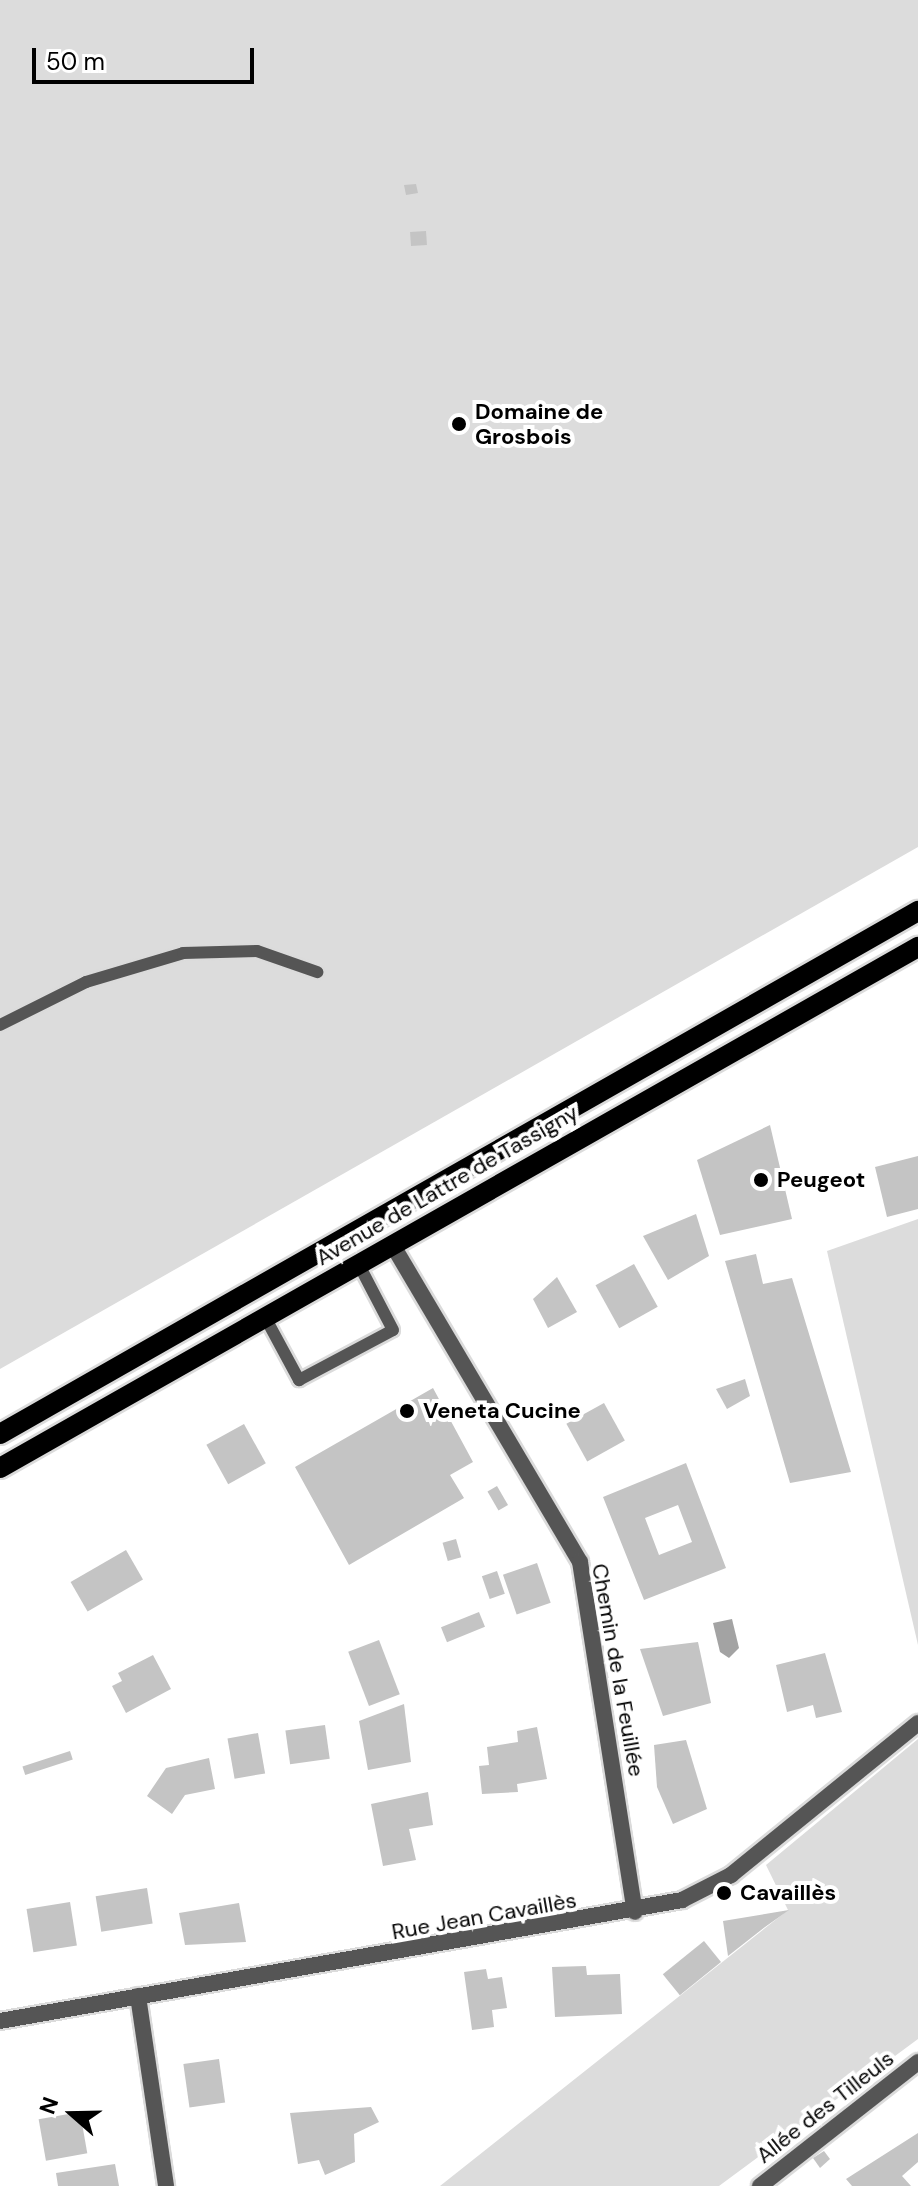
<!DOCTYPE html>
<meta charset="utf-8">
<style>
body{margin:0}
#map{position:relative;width:918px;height:2186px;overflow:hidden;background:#fff;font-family:"DM Sans",sans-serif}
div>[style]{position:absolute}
.green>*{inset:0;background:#dcdcdc}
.water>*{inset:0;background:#a3a3a3}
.building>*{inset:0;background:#c4c4c4;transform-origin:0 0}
.roads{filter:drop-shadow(2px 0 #dbdbdb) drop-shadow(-2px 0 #dbdbdb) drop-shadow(0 2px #dbdbdb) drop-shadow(0 -2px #dbdbdb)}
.service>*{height:12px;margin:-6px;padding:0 6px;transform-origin:6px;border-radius:6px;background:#555}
.minor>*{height:16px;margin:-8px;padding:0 8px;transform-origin:8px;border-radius:8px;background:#555}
.primary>*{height:20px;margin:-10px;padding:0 10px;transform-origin:10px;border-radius:10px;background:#000}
.dots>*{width:22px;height:22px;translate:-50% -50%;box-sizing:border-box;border:4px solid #fff;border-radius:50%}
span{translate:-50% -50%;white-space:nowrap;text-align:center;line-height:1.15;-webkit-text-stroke:8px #fff;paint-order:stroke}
.poi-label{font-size:22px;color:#000;font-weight:700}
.left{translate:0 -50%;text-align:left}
.street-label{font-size:22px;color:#000}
.north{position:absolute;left:32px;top:2074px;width:80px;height:80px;-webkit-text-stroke:6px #fff;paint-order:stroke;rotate:290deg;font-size:22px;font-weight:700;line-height:32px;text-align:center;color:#000}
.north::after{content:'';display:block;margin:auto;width:28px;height:36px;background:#000;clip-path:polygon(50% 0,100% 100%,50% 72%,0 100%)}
.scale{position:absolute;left:32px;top:48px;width:222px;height:36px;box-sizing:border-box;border:4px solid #000;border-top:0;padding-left:10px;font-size:24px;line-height:28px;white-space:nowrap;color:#000;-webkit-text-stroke:6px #fff;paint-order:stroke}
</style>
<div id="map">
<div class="green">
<i style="clip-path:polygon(0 0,918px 0,918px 847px,0 1369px)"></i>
<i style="clip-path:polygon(918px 1219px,918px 1645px,827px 1251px)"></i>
<i style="clip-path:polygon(918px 1739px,918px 2039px,719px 2186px,440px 2186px,788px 1910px,766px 1865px)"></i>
</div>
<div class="water">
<i style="clip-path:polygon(732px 1619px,739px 1648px,729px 1658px,720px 1652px,713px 1623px)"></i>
</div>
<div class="building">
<i style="clip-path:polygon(416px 184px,418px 193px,406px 195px,404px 185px)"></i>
<i style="left:426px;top:231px;width:14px;height:16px;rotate:86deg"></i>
<i style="clip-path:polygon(770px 1125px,792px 1219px,720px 1235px,697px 1160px)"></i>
<i style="clip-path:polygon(918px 1156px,918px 1209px,887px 1217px,875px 1167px)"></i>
<i style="clip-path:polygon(696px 1214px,709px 1256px,668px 1280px,643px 1236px)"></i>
<i style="clip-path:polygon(756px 1254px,763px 1284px,792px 1278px,851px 1472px,790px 1483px,725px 1261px)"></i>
<i style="left:634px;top:1264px;width:49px;height:44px;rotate:61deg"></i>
<i style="clip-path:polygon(557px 1277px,577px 1312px,548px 1328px,533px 1299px)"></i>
<i style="clip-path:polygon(745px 1379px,750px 1396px,727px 1409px,716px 1389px)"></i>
<i style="clip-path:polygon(433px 1388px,473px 1462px,450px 1475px,464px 1498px,349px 1565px,295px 1467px)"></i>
<i style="left:604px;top:1403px;width:43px;height:43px;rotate:61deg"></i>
<i style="left:244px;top:1424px;width:45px;height:43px;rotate:61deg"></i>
<i style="clip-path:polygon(evenodd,686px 1463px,726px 1568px,644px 1600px,603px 1497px,686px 1463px,678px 1505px,692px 1542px,659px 1555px,645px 1518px,678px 1505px)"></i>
<i style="left:497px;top:1486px;width:22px;height:11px;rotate:60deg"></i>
<i style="left:456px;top:1539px;width:19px;height:14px;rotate:74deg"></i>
<i style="left:126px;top:1550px;width:34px;height:64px;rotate:60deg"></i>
<i style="left:537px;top:1563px;width:42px;height:36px;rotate:71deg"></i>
<i style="left:497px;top:1571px;width:24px;height:16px;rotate:71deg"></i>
<i style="left:479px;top:1612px;width:16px;height:41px;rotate:68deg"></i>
<i style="left:379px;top:1640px;width:58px;height:33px;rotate:69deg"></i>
<i style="clip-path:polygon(698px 1642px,711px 1703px,663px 1716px,640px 1649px)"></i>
<i style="clip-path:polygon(825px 1653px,842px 1712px,816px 1718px,813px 1705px,787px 1712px,776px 1665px)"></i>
<i style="clip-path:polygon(153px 1655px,171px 1689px,126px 1713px,112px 1686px,122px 1681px,118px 1673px)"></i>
<i style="clip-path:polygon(404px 1704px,411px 1762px,368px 1770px,359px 1721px)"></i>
<i style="left:325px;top:1725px;width:34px;height:40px;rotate:82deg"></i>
<i style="clip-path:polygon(537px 1727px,547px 1779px,517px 1784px,518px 1792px,482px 1794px,479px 1766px,489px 1765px,487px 1747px,518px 1742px,517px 1731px)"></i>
<i style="left:258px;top:1733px;width:41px;height:31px;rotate:80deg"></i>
<i style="clip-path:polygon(686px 1740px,707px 1809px,673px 1824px,657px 1787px,654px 1745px)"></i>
<i style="left:70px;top:1751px;width:9px;height:50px;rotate:72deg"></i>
<i style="clip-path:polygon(209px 1758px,215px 1789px,185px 1795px,172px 1814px,147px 1796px,166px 1768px)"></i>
<i style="clip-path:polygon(428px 1792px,433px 1825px,409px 1829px,416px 1860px,383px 1866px,371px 1804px)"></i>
<i style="left:147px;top:1888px;width:36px;height:52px;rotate:81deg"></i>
<i style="left:70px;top:1902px;width:44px;height:44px;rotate:81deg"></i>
<i style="clip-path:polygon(239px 1903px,246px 1942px,185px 1945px,179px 1913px)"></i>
<i style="clip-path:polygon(789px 1910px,765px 1927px,728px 1956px,723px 1921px)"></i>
<i style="left:704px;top:1941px;width:27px;height:53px;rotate:51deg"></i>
<i style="clip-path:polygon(586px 1966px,587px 1975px,620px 1974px,622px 2014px,555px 2017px,552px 1967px)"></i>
<i style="clip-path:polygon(486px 1969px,488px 1979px,502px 1977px,507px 2008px,492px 2010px,494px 2027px,472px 2030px,464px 1972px)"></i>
<i style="left:219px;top:2059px;width:44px;height:36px;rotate:82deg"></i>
<i style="clip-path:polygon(371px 2107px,379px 2122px,354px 2134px,355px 2162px,325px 2175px,319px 2160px,298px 2164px,290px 2113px)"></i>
<i style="left:80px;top:2112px;width:42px;height:42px;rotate:80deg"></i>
<i style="clip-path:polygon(918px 2133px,918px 2162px,902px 2176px,911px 2186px,852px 2186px,846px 2179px)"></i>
<i style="clip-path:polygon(824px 2151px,830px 2159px,820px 2168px,813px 2158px)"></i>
<i style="clip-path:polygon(115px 2164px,119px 2186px,58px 2186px,56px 2173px)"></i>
</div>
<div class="roads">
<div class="service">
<i style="left:0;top:1025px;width:96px;rotate:-26.6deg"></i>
<i style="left:86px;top:982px;width:101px;rotate:-16.6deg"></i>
<i style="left:183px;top:953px;width:74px;rotate:-1.5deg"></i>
<i style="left:257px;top:951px;width:64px;rotate:19.3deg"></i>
<i style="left:265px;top:1317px;width:72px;rotate:61.6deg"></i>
<i style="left:299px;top:1380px;width:106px;rotate:-28deg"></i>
<i style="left:393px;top:1330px;width:76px;rotate:-117.6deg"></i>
</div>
<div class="minor">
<i style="left:392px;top:1244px;width:369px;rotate:59.4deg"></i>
<i style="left:580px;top:1562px;width:354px;rotate:81.1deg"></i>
<i style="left:138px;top:1996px;width:192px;rotate:81.6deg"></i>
<i style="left:0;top:2021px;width:693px;rotate:-10.06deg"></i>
<i style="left:682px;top:1900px;width:55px;rotate:-27deg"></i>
<i style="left:731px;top:1875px;width:241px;rotate:-39.1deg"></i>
<i style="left:760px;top:2186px;width:201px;rotate:-38.1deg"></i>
</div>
<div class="primary">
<i style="left:0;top:1434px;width:1057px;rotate:-29.67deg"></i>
<i style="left:0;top:1468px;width:1056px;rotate:-29.58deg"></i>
</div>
</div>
<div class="dots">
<i style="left:459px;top:424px;background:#000"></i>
<i style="left:761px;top:1180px;background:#000"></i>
<i style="left:407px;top:1411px;background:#000"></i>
<i style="left:724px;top:1893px;background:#000"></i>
</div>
<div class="poi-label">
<span class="left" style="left:475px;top:424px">Domaine de<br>Grosbois</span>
<span class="left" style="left:777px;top:1180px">Peugeot</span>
<span class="left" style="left:423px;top:1411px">Veneta Cucine</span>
<span class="left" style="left:740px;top:1893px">Cavaillès</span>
</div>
<div class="street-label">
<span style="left:447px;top:1185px;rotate:-30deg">Avenue de Lattre de Tassigny</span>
<span style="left:618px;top:1670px;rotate:80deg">Chemin de la Feuillée</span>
<span style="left:484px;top:1916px;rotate:-10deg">Rue Jean Cavaillès</span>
<span style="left:825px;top:2107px;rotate:-38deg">Allée des Tilleuls</span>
</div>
<div class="north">N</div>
<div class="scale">50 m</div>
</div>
